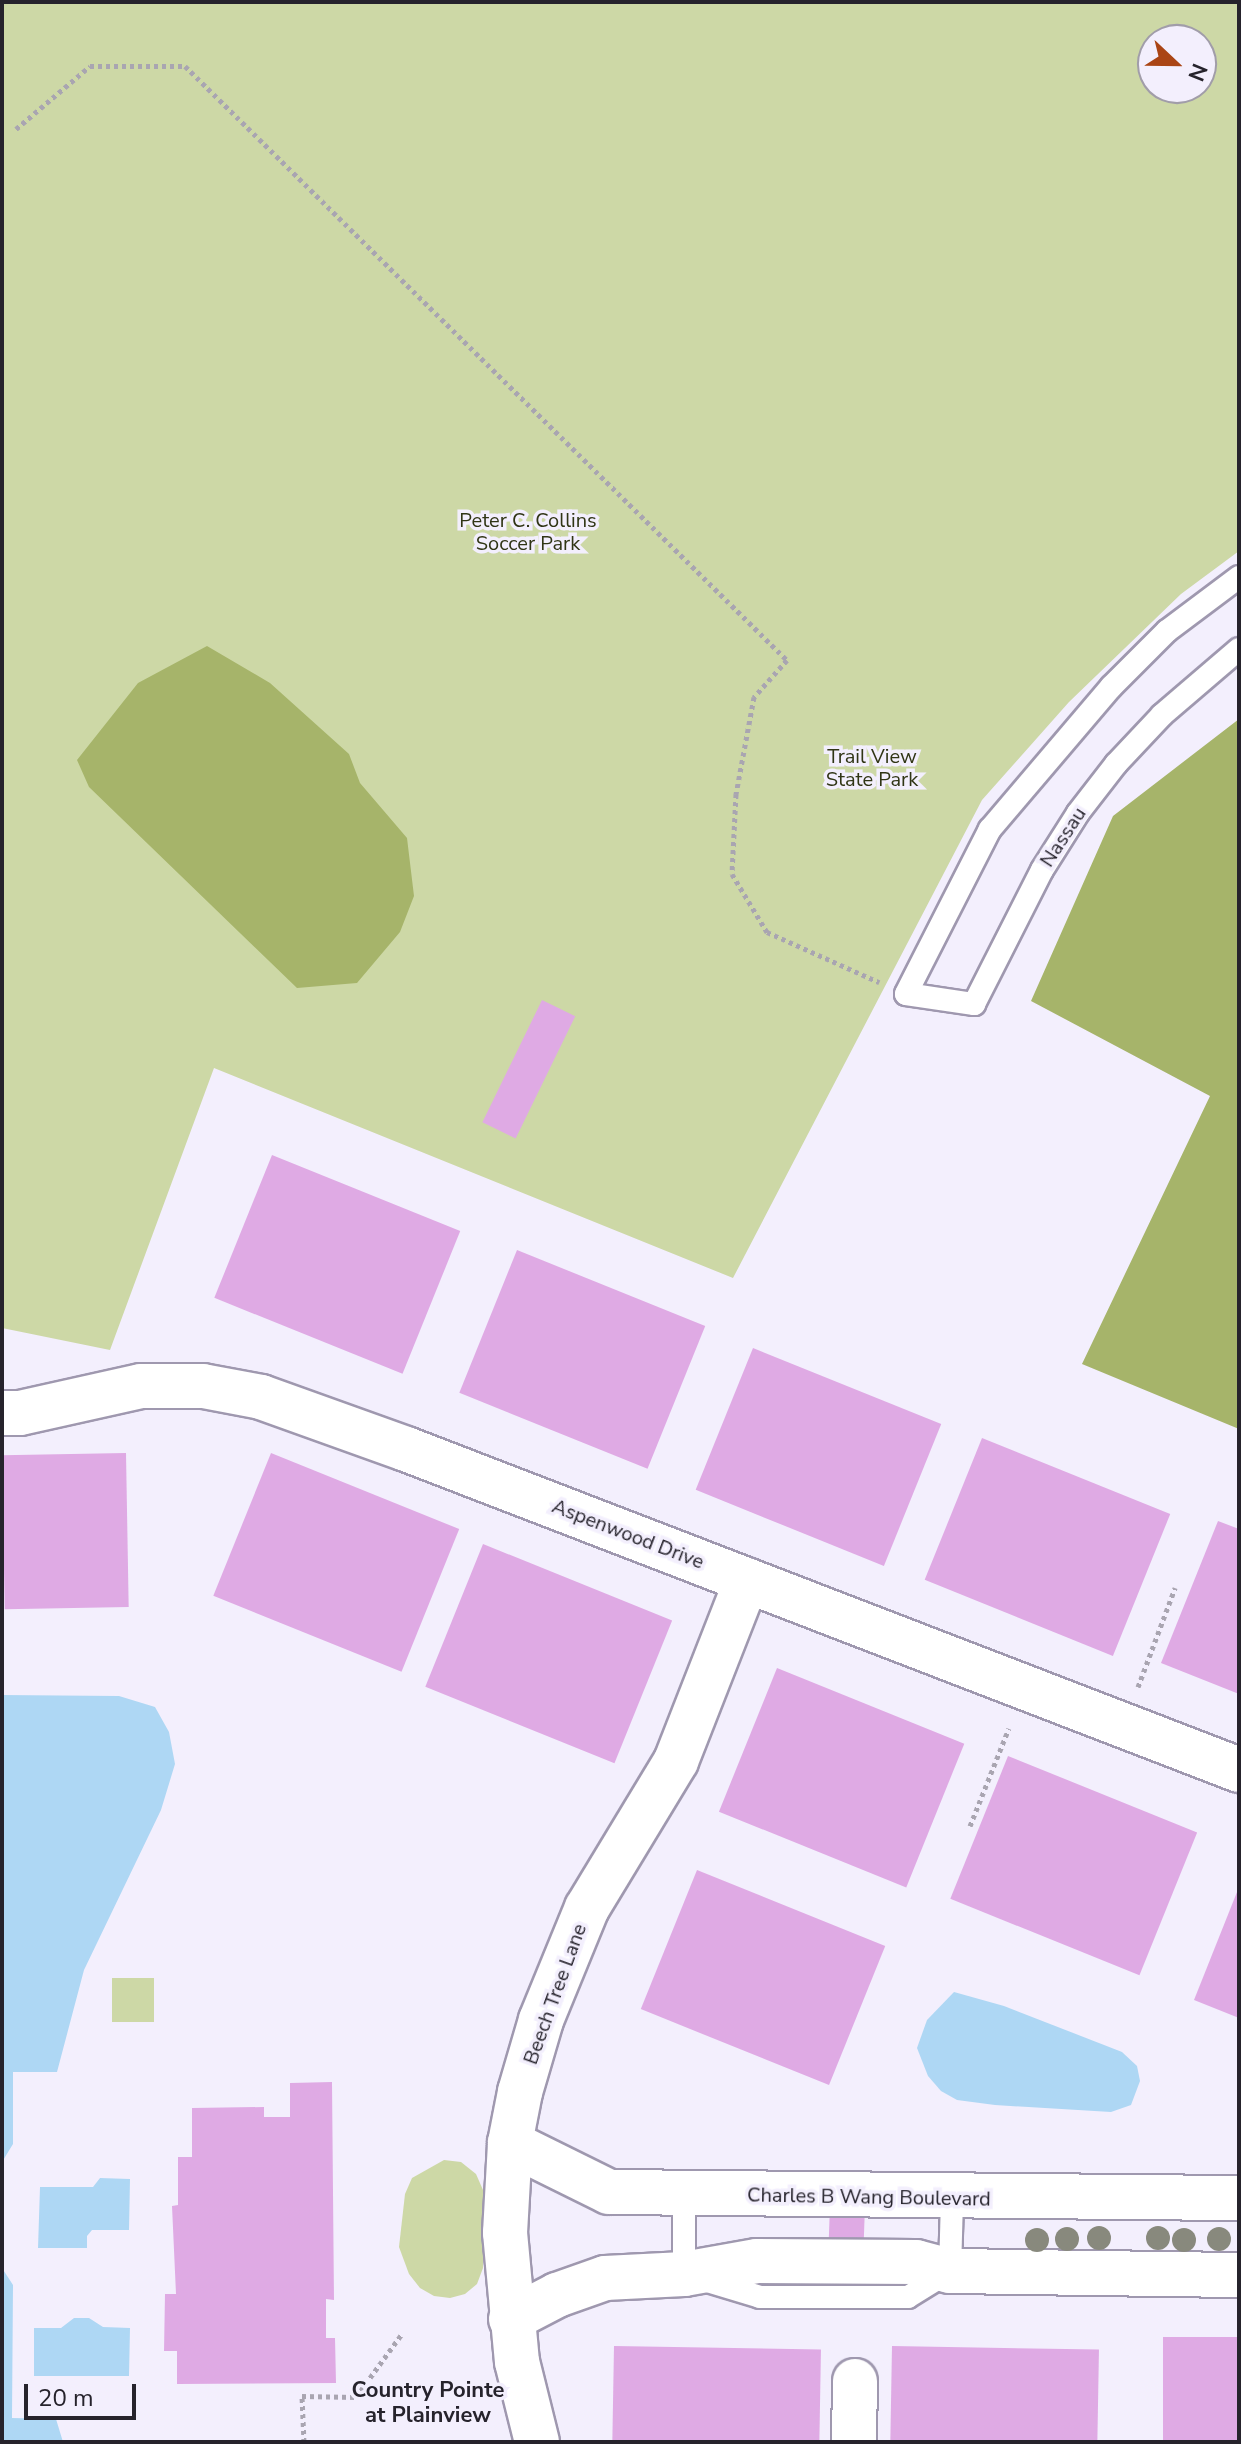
<!DOCTYPE html>
<style>
body{margin:0}
#map{position:relative;width:1241px;height:2444px;overflow:hidden;background:#f3effd;font-family:"Nunito Sans",sans-serif}
div>[style]{position:absolute}
.green>*{inset:0;background:#cdd8a6;transform-origin:0 0}
.forest>*{inset:0;background:#a6b46a}
.water>*{inset:0;background:#aed7f4}
.building>*{inset:0;background:#dfaae4;transform-origin:0 0}
.path>*{height:5px;margin-top:-2.5px;transform-origin:0;background:repeating-linear-gradient(90deg,#a9a5b1 0 4px,transparent 0 8px)}
.roads{filter:drop-shadow(2px 0 #9f98af) drop-shadow(-2px 0 #9f98af) drop-shadow(0 2px #9f98af) drop-shadow(0 -2px #9f98af)}
.service>*{height:22px;margin:-11px;padding:0 11px;transform-origin:11px;border-radius:11px;background:#fff}
.minor>*{height:44px;margin:-22px;padding:0 22px;transform-origin:22px;border-radius:22px;background:#fff}
.trees>*{width:24px;height:24px;margin:-12px;border-radius:50%;background:#88897d}
span{translate:-50% -50%;white-space:nowrap;text-align:center;line-height:1.15;-webkit-text-stroke:7px #f3effd;paint-order:stroke}
.park-label{font-size:20px;color:#303515}
.street-label{font-size:20px;color:#26232c}
.neighbourhood-label{font-size:22px;color:#26232c;font-weight:700}
.frame{position:absolute;inset:0;border:4px solid #26232c;pointer-events:none}
.north{position:absolute;left:1137px;top:24px;width:80px;height:80px;box-sizing:border-box;background:#f3effd;border:2px solid #a19da9;border-radius:50%;rotate:112deg;font-size:22px;font-weight:700;line-height:32px;text-align:center;color:#26232c}
.north::after{content:'';display:block;margin:auto;width:28px;height:36px;background:#aa4515;clip-path:polygon(50% 0,100% 100%,50% 72%,0 100%)}
.scale{position:absolute;left:24px;top:2384px;width:112px;height:36px;box-sizing:border-box;border:4px solid #26232c;border-top:0;padding-left:10px;font-size:24px;line-height:28px;white-space:nowrap;color:#26232c;-webkit-text-stroke:6px #f3effd;paint-order:stroke}
</style>
<div id="map">
<div class="green">
<i style="clip-path:polygon(evenodd,2px 2px,1239px 2px,1239px 551px,1181px 594px,1069px 702px,982px 800px,733px 1278px,214px 1068px,110px 1350px,2px 1328px,2px 2px,1153px 40px,1201px 40px,1201px 88px,1153px 88px,1153px 40px)"></i>
<i style="left:112px;top:1978px;width:42px;height:44px"></i>
<i style="clip-path:polygon(444px 2160px,461px 2162px,476px 2174px,483px 2190px,483px 2268px,477px 2284px,465px 2294px,450px 2298px,434px 2296px,420px 2288px,409px 2274px,399px 2247px,405px 2194px,412px 2178px)"></i>
</div>
<div class="forest">
<i style="clip-path:polygon(207px 646px,270px 683px,349px 754px,360px 783px,407px 838px,414px 896px,400px 932px,357px 983px,297px 988px,89px 787px,77px 760px,138px 683px)"></i>
<i style="clip-path:polygon(1239px 719px,1239px 1429px,1082px 1364px,1210px 1096px,1031px 1001px,1113px 816px)"></i>
</div>
<div class="water">
<i style="clip-path:polygon(2px 1695px,119px 1696px,155px 1707px,169px 1732px,175px 1764px,161px 1810px,84px 1970px,57px 2072px,13px 2072px,13px 2144px,2px 2162px)"></i>
<i style="clip-path:polygon(954px 1992px,1004px 2006px,1122px 2052px,1137px 2066px,1140px 2081px,1131px 2105px,1111px 2112px,995px 2105px,957px 2100px,941px 2091px,928px 2076px,917px 2048px,927px 2020px)"></i>
<i style="clip-path:polygon(100px 2178px,130px 2179px,129px 2230px,92px 2230px,87px 2236px,87px 2248px,38px 2248px,40px 2187px,93px 2187px)"></i>
<i style="clip-path:polygon(2px 2268px,13px 2285px,12px 2418px,56px 2419px,63px 2442px,2px 2442px)"></i>
<i style="clip-path:polygon(74px 2318px,89px 2318px,103px 2327px,130px 2328px,129px 2376px,34px 2376px,34px 2328px,61px 2328px)"></i>
</div>
<div class="building">
<i style="left:542px;top:1000px;width:37px;height:136px;rotate:26deg"></i>
<i style="left:272px;top:1155px;width:203px;height:154px;rotate:22deg"></i>
<i style="left:517px;top:1250px;width:203px;height:154px;rotate:22deg"></i>
<i style="left:753px;top:1348px;width:203px;height:153px;rotate:22deg"></i>
<i style="left:982px;top:1438px;width:203px;height:153px;rotate:22deg"></i>
<i style="left:126px;top:1453px;width:154px;height:124px;rotate:89deg"></i>
<i style="left:271px;top:1453px;width:203px;height:154px;rotate:22deg"></i>
<i style="clip-path:polygon(1218px 1521px,1239px 1529px,1239px 1694px,1161px 1663px)"></i>
<i style="left:483px;top:1544px;width:204px;height:154px;rotate:22deg"></i>
<i style="left:777px;top:1668px;width:202px;height:155px;rotate:22deg"></i>
<i style="left:1008px;top:1756px;width:204px;height:154px;rotate:22deg"></i>
<i style="left:697px;top:1870px;width:203px;height:150px;rotate:22deg"></i>
<i style="clip-path:polygon(1239px 1887px,1239px 2018px,1194px 2000px)"></i>
<i style="clip-path:polygon(332px 2082px,334px 2300px,326px 2299px,326px 2338px,335px 2338px,336px 2383px,177px 2384px,177px 2351px,164px 2351px,165px 2294px,176px 2294px,172px 2206px,178px 2205px,178px 2157px,192px 2157px,192px 2108px,264px 2107px,264px 2117px,290px 2117px,290px 2083px)"></i>
<i style="left:831px;top:2176px;width:35px;height:89px;rotate:2deg"></i>
<i style="left:1239px;top:2337px;width:105px;height:76px;rotate:90deg"></i>
<i style="left:614px;top:2346px;width:207px;height:96px;rotate:1deg"></i>
<i style="left:892px;top:2346px;width:207px;height:96px;rotate:1deg"></i>
</div>
<div class="path">
<i style="left:16px;top:129px;width:97px;rotate:-40.4deg"></i>
<i style="left:90px;top:66px;width:95px"></i>
<i style="left:185px;top:66px;width:846px;rotate:44.62deg"></i>
<i style="left:787px;top:660px;width:50px;rotate:131.7deg"></i>
<i style="left:754px;top:697px;width:99px;rotate:100.5deg"></i>
<i style="left:736px;top:794px;width:80px;rotate:92.9deg"></i>
<i style="left:732px;top:874px;width:68px;rotate:58.9deg"></i>
<i style="left:767px;top:932px;width:123px;rotate:24.1deg"></i>
<i style="left:1138px;top:1687px;width:106px;rotate:-69.5deg"></i>
<i style="left:970px;top:1826px;width:105px;rotate:-68.3deg"></i>
<i style="left:304px;top:2442px;width:46px;rotate:-92.5deg"></i>
<i style="left:302px;top:2396px;width:54px;rotate:1.1deg"></i>
<i style="left:356px;top:2397px;width:77px;rotate:-54deg"></i>
</div>
<div class="roads">
<div class="service">
<i style="left:1239px;top:577px;width:90px;rotate:143.1deg"></i>
<i style="left:1167px;top:631px;width:79px;rotate:135deg"></i>
<i style="left:1111px;top:687px;width:187px;rotate:130.4deg"></i>
<i style="left:990px;top:829px;width:185px;rotate:117deg"></i>
<i style="left:906px;top:994px;width:69px;rotate:8.4deg"></i>
<i style="left:974px;top:1004px;width:150px;rotate:-63.1deg"></i>
<i style="left:1042px;top:870px;width:67px;rotate:-57.7deg"></i>
<i style="left:1078px;top:813px;width:62px;rotate:-52.2deg"></i>
<i style="left:1116px;top:764px;width:67px;rotate:-46.8deg"></i>
<i style="left:1162px;top:715px;width:101px;rotate:-40.6deg"></i>
<i style="left:684px;top:2195px;width:79px;rotate:90deg"></i>
<i style="left:684px;top:2274px;width:79px;rotate:16.8deg"></i>
<i style="left:760px;top:2297px;width:148px"></i>
<i style="left:908px;top:2297px;width:49px;rotate:-31.8deg"></i>
<i style="left:950px;top:2271px;width:73px;rotate:-88.4deg"></i>
</div>
<div class="minor">
<i style="left:2px;top:1413px;width:18px"></i>
<i style="left:20px;top:1413px;width:124px;rotate:-12.6deg"></i>
<i style="left:141px;top:1386px;width:62px"></i>
<i style="left:203px;top:1386px;width:59px;rotate:10.7deg"></i>
<i style="left:261px;top:1397px;width:154px;rotate:19.7deg"></i>
<i style="left:406px;top:1449px;width:893px;rotate:21.07deg"></i>
<i style="left:510px;top:2143px;width:110px;rotate:26.3deg"></i>
<i style="left:609px;top:2192px;width:630px;rotate:0.55deg"></i>
<i style="left:511px;top:2319px;width:52px;rotate:-27.6deg"></i>
<i style="left:557px;top:2295px;width:51px;rotate:-19.5deg"></i>
<i style="left:605px;top:2278px;width:79px;rotate:-2.9deg"></i>
<i style="left:684px;top:2274px;width:74px;rotate:-10.1deg"></i>
<i style="left:757px;top:2261px;width:159px;rotate:0.4deg"></i>
<i style="left:916px;top:2262px;width:35px;rotate:15deg"></i>
<i style="left:950px;top:2271px;width:289px;rotate:0.8deg"></i>
<i style="left:537px;top:2442px;width:82px;rotate:-104deg"></i>
<i style="left:517px;top:2362px;width:130px;rotate:-95.3deg"></i>
<i style="left:505px;top:2233px;width:90px;rotate:-86.8deg"></i>
<i style="left:510px;top:2143px;width:52px;rotate:-78.9deg"></i>
<i style="left:520px;top:2092px;width:75px;rotate:-73.7deg"></i>
<i style="left:541px;top:2020px;width:121px;rotate:-67.7deg"></i>
<i style="left:587px;top:1908px;width:172px;rotate:-58.8deg"></i>
<i style="left:676px;top:1761px;width:194px;rotate:-68.6deg"></i>
<i style="left:854px;top:2442px;width:61px;rotate:-89.1deg"></i>
</div>
</div>
<div class="trees">
<i style="left:1099px;top:2238px"></i>
<i style="left:1158px;top:2238px"></i>
<i style="left:1067px;top:2239px"></i>
<i style="left:1219px;top:2239px"></i>
<i style="left:1037px;top:2240px"></i>
<i style="left:1184px;top:2240px"></i>
</div>
<div class="park-label">
<span style="left:528px;top:532px">Peter C. Collins<br>Soccer Park</span>
<span style="left:872px;top:768px">Trail View<br>State Park</span>
</div>
<div class="street-label">
<span style="left:1063px;top:837px;rotate:-57deg">Nassau</span>
<span style="left:628px;top:1534px;rotate:21deg">Aspenwood Drive</span>
<span style="left:555px;top:1994px;rotate:-70deg">Beech Tree Lane</span>
<span style="left:869px;top:2197px;rotate:1deg">Charles B Wang Boulevard</span>
</div>
<div class="neighbourhood-label">
<span style="left:428px;top:2403px">Country Pointe<br>at Plainview</span>
</div>
<div class="frame"></div>
<div class="north">N</div>
<div class="scale">20 m</div>
</div>
